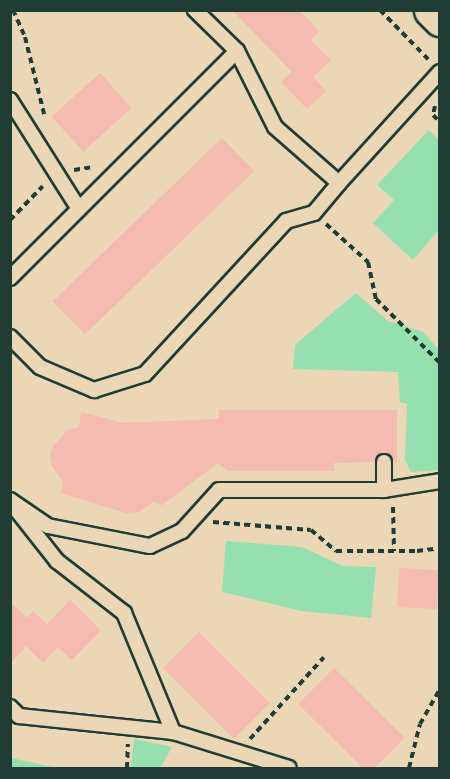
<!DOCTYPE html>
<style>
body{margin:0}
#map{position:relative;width:450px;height:779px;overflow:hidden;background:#ebd6b5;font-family:Pangolin,sans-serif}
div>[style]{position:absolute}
.green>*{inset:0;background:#96e0af}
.building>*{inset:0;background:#f5bab0;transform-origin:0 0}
.path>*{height:4px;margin-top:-2px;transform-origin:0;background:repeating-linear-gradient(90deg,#1f3d34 0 6px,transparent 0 10.5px)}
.roads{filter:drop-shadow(2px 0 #1f3d34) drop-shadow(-2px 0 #1f3d34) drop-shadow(0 2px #1f3d34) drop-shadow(0 -2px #1f3d34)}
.lane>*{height:14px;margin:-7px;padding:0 7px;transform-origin:7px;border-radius:7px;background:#ebd6b5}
.secondary>*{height:33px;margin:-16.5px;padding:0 16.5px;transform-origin:16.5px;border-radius:16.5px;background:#ebd6b5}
span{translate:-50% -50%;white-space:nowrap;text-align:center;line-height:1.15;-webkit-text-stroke:6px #ebd6b5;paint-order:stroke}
.frame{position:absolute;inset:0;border:12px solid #1f3d34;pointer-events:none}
</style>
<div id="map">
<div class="green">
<i style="clip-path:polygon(429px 130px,439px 140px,439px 230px,413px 260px,373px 223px,394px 200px,377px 185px)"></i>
<i style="clip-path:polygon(356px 293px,388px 321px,423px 332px,439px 350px,439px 470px,411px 472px,405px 460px,407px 404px,400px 402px,398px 372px,293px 369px,295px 345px)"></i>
<i style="clip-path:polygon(226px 541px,302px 547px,343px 566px,376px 567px,371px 618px,302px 611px,222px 592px)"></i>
<i style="clip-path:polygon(134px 739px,172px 747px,160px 768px,131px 768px)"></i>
<i style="clip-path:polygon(10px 758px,11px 758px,57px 768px,11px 768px)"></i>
</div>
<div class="building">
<i style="clip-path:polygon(232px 10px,299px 10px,319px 31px,311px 40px,331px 60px,313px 77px,326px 91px,307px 109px,281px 82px,292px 72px)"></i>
<i style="left:100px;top:73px;width:47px;height:65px;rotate:48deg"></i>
<i style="left:222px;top:138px;width:46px;height:235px;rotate:46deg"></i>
<i style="clip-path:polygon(219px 410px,397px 410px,397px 462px,393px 462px,389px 455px,383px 453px,377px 457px,375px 462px,334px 463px,334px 471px,228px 471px,218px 463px,162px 505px,153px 502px,139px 512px,126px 513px,61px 493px,63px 482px,52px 466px,50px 456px,52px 448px,67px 430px,79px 427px,81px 412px,123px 423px,219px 419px)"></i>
<i style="left:399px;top:568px;width:40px;height:39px;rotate:3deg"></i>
<i style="clip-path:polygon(70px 600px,101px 630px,72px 660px,58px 647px,43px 663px,26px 646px,10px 664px,10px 602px,27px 618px,33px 611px,47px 624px)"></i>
<i style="left:199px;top:632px;width:100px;height:51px;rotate:45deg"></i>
<i style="clip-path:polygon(334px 668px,405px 738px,374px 768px,363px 768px,298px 704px)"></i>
</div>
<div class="path">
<i style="left:13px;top:10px;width:30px;rotate:66deg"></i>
<i style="left:25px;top:37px;width:83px;rotate:76.1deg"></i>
<i style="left:380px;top:10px;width:69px;rotate:45.6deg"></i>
<i style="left:435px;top:106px;width:9px;rotate:103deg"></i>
<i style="left:433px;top:115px;width:10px;rotate:45deg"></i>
<i style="left:74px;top:170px;width:20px;rotate:-9deg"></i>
<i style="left:10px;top:220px;width:47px;rotate:-45.9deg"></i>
<i style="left:326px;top:224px;width:57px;rotate:42.1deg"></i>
<i style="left:368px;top:262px;width:38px;rotate:78deg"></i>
<i style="left:376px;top:299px;width:91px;rotate:45deg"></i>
<i style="left:393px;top:507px;width:44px;rotate:88.7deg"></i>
<i style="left:213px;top:522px;width:98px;rotate:4.7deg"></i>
<i style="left:311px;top:530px;width:33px;rotate:40deg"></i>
<i style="left:336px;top:551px;width:81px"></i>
<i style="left:417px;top:551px;width:23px;rotate:-7deg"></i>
<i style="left:250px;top:739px;width:110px;rotate:-47.9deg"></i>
<i style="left:127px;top:768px;width:24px;rotate:-88deg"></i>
<i style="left:409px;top:768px;width:45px;rotate:-76deg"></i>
<i style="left:420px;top:724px;width:40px;rotate:-60.3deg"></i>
</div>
<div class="roads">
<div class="lane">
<i style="left:237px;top:51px;width:85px;rotate:63.4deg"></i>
<i style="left:275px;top:127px;width:85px;rotate:41.2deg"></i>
<i style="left:339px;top:183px;width:150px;rotate:-47.7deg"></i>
<i style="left:10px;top:100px;width:129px;rotate:57.7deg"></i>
<i style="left:10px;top:278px;width:321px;rotate:-45deg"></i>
<i style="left:237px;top:51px;width:59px;rotate:-135.7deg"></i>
<i style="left:10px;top:337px;width:42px;rotate:45deg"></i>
<i style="left:40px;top:367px;width:59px;rotate:23.1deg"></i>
<i style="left:94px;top:390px;width:53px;rotate:-17.4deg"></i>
<i style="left:145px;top:374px;width:208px;rotate:-47.3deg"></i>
<i style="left:286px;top:221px;width:29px;rotate:-16deg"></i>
<i style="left:314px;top:213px;width:39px;rotate:-50deg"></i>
<i style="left:384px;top:490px;width:57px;rotate:-9.1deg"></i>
<i style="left:10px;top:500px;width:46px;rotate:34.4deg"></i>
<i style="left:48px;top:526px;width:104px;rotate:11.1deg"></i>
<i style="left:150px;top:546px;width:35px;rotate:-25deg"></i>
<i style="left:182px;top:531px;width:55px;rotate:-47.9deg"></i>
<i style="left:219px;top:490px;width:165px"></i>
<i style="left:384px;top:490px;width:28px;rotate:-90deg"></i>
<i style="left:15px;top:508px;width:68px;rotate:51.6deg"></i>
<i style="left:57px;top:561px;width:85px;rotate:37.8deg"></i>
<i style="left:124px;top:613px;width:129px;rotate:67.6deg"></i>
<i style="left:173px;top:732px;width:121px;rotate:17.2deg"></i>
<i style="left:10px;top:707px;width:13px;rotate:45deg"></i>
<i style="left:19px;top:716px;width:155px;rotate:5.9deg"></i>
</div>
<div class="secondary">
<i style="left:431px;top:10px;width:13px;rotate:45deg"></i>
</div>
</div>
<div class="frame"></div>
</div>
